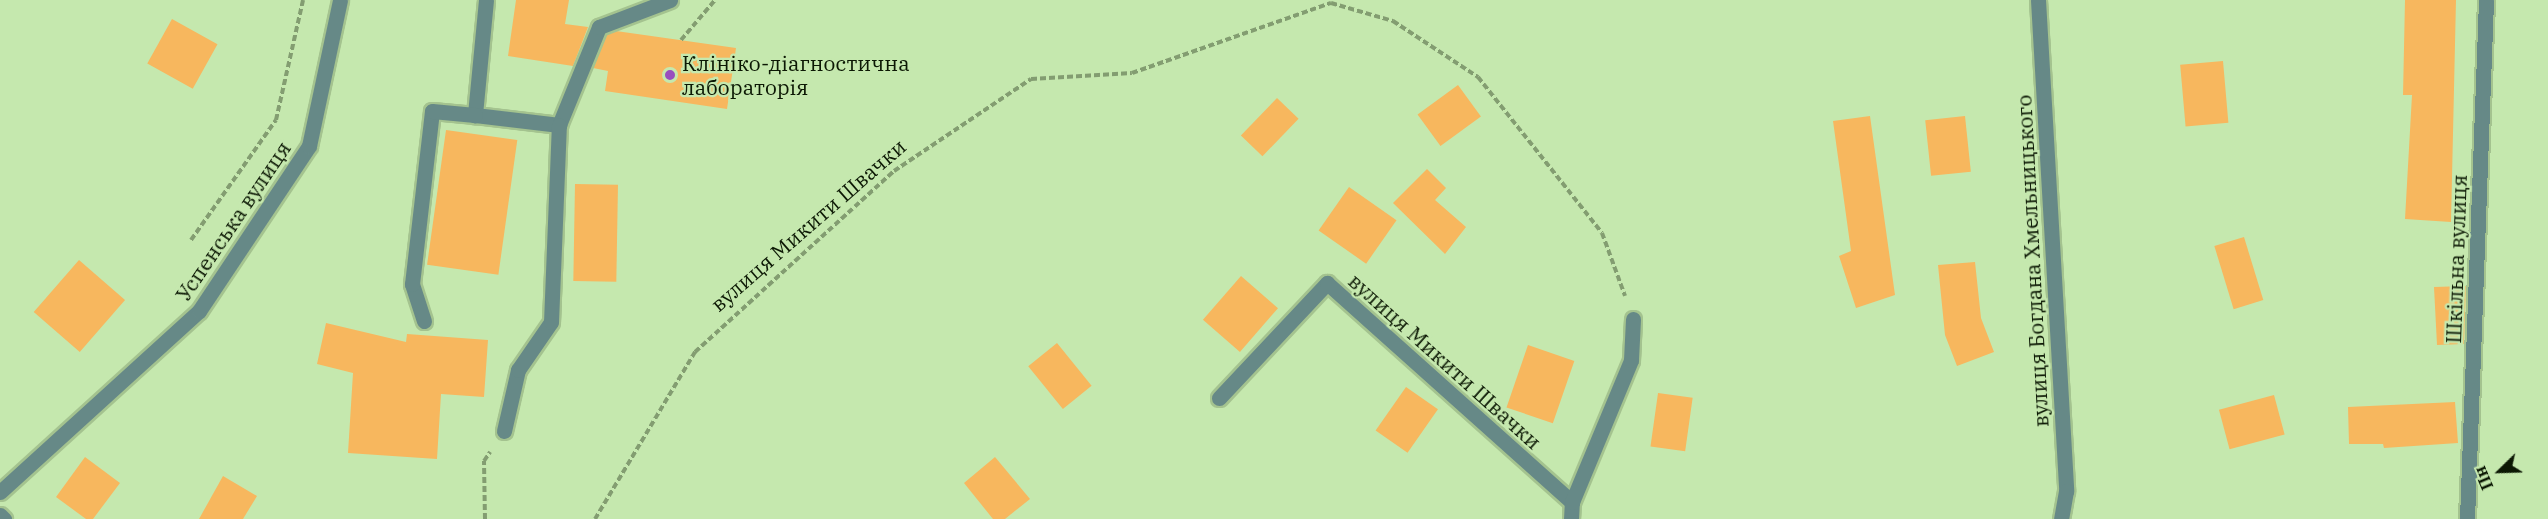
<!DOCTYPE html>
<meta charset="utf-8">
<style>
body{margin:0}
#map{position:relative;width:2548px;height:519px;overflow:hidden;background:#c5e8ae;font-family:"IBM Plex Serif",serif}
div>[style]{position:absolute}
.building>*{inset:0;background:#f7b75e;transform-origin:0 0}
.path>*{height:4px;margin-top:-2px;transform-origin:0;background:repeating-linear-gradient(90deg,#839d71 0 6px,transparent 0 9px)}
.roads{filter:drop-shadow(2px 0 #a4c38f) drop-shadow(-2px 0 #a4c38f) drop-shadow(0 2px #a4c38f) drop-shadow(0 -2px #a4c38f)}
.service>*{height:15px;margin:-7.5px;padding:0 7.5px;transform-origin:7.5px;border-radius:7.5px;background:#668987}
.minor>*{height:15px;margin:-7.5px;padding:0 7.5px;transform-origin:7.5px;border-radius:7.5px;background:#668987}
.tertiary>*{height:15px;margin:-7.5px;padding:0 7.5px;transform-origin:7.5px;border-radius:7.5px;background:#668987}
.dots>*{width:16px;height:16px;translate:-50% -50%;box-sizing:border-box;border:3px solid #c5e8ae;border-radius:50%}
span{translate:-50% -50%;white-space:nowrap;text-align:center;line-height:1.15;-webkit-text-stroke:4.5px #c5e8ae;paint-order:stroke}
.poi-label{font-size:21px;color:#0c1804}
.left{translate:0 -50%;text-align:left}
.street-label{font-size:21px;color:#0c1804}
.north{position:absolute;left:2470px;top:441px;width:60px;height:60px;-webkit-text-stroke:4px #c5e8ae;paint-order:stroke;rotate:247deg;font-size:16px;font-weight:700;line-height:24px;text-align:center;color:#0c1804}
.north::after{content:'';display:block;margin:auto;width:21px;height:27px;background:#0c1804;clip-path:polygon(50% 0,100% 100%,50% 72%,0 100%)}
</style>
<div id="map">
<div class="building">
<i style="clip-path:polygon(516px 0,569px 0,565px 24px,588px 27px,573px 66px,508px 56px)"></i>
<i style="clip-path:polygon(2405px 0,2456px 0,2451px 222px,2405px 219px,2412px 95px,2403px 95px)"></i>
<i style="left:172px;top:19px;width:52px;height:51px;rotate:29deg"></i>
<i style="clip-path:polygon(616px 31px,736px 48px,727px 109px,605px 91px,608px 71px,593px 68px,606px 35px)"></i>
<i style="left:2223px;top:61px;width:62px;height:43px;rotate:85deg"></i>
<i style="left:1458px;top:85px;width:39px;height:50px;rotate:54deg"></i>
<i style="left:1277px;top:98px;width:30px;height:52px;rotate:44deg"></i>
<i style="clip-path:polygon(1870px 116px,1895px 295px,1856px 308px,1839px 256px,1851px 251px,1833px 121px)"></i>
<i style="left:1965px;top:116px;width:56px;height:40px;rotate:84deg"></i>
<i style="left:446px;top:130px;width:72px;height:136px;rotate:8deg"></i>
<i style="clip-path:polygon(1427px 169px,1446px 188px,1435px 200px,1466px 227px,1445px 254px,1393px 203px)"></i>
<i style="left:575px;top:184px;width:43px;height:97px;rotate:1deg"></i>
<i style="left:1349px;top:187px;width:58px;height:53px;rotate:35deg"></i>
<i style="left:2244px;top:237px;width:66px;height:31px;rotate:73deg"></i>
<i style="left:79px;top:260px;width:61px;height:69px;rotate:41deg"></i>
<i style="clip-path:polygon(1975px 262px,1981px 318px,1994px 352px,1957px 366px,1945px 335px,1938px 265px)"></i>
<i style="left:1241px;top:276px;width:49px;height:58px;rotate:41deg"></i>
<i style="clip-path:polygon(2466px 286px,2464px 344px,2437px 345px,2434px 287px)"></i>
<i style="clip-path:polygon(326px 323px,406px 342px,407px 334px,488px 340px,484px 397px,441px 394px,437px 459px,348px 453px,353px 373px,317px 364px)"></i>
<i style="left:1057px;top:343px;width:55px;height:37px;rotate:51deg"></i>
<i style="left:1528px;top:345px;width:49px;height:66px;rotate:19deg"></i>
<i style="left:1406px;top:387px;width:39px;height:53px;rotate:35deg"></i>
<i style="left:1658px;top:393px;width:35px;height:54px;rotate:8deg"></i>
<i style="left:2274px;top:395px;width:41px;height:57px;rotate:75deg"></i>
<i style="clip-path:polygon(2455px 402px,2458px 443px,2384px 448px,2383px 444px,2349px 444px,2348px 407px)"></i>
<i style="clip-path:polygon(85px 457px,120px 483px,93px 519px,86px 519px,56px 497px)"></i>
<i style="clip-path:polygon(995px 457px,1030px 499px,1005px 519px,993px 519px,964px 483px)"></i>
<i style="clip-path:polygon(223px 476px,257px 496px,243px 519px,199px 519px)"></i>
</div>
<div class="path">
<i style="left:681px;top:40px;width:52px;rotate:-49.6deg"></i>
<i style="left:191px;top:240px;width:147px;rotate:-54.7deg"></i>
<i style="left:276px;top:120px;width:123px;rotate:-77.3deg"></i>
<i style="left:485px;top:519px;width:58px;rotate:-91deg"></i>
<i style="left:484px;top:461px;width:11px;rotate:-56deg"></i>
<i style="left:595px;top:519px;width:195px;rotate:-59.1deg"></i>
<i style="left:695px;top:352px;width:269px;rotate:-42.3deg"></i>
<i style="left:894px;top:171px;width:165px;rotate:-33.9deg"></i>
<i style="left:1031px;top:79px;width:101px;rotate:-3.4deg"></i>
<i style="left:1132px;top:73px;width:211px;rotate:-19.4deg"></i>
<i style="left:1331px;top:3px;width:65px;rotate:16.2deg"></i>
<i style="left:1393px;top:21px;width:102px;rotate:33.4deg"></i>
<i style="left:1478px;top:77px;width:199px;rotate:51.5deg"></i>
<i style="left:1602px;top:233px;width:67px;rotate:69.9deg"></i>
</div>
<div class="roads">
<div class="service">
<i style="left:486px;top:0;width:116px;rotate:95.5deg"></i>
<i style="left:475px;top:115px;width:85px;rotate:6.8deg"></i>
<i style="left:559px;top:125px;width:106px;rotate:-67.8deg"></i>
<i style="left:599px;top:27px;width:76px;rotate:-20.8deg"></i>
<i style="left:424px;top:321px;width:39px;rotate:-108deg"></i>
<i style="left:412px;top:284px;width:174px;rotate:-83.4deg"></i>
<i style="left:432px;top:111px;width:43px;rotate:5.3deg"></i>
<i style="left:504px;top:431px;width:63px;rotate:-77.1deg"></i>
<i style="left:518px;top:370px;width:58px;rotate:-55.5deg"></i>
<i style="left:551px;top:322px;width:197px;rotate:-87.7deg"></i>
<i style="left:0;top:515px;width:6px;rotate:45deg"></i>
</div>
<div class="minor">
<i style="left:1219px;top:398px;width:158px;rotate:-46.8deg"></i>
<i style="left:1327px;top:283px;width:329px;rotate:41.8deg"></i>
<i style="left:1571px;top:519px;width:17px;rotate:-87deg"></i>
<i style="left:1572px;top:502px;width:154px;rotate:-67.4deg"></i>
<i style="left:1631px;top:360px;width:41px;rotate:-87.2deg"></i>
<i style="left:2467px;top:519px;width:519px;rotate:-87.9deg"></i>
</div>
<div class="tertiary">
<i style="left:2038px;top:0;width:492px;rotate:86.7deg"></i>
<i style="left:2066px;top:491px;width:28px;rotate:100deg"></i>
<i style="left:0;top:492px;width:269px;rotate:-42.3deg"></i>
<i style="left:199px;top:311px;width:198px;rotate:-56.3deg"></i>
<i style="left:309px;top:146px;width:149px;rotate:-78deg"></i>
</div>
</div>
<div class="dots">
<i style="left:670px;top:75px;background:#994dbe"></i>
</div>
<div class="poi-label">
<span class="left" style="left:682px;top:75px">Клініко-діагностична<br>лабораторія</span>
</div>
<div class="street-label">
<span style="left:233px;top:221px;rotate:-56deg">Успенська вулиця</span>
<span style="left:808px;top:225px;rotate:-41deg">вулиця Микити Швачки</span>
<span style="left:2456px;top:259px;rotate:-88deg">Шкільна вулиця</span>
<span style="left:2032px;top:261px;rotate:-93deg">вулиця Богдана Хмельницького</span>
<span style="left:1445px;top:361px;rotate:42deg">вулиця Микити Швачки</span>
</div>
<div class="north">Пн</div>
</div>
